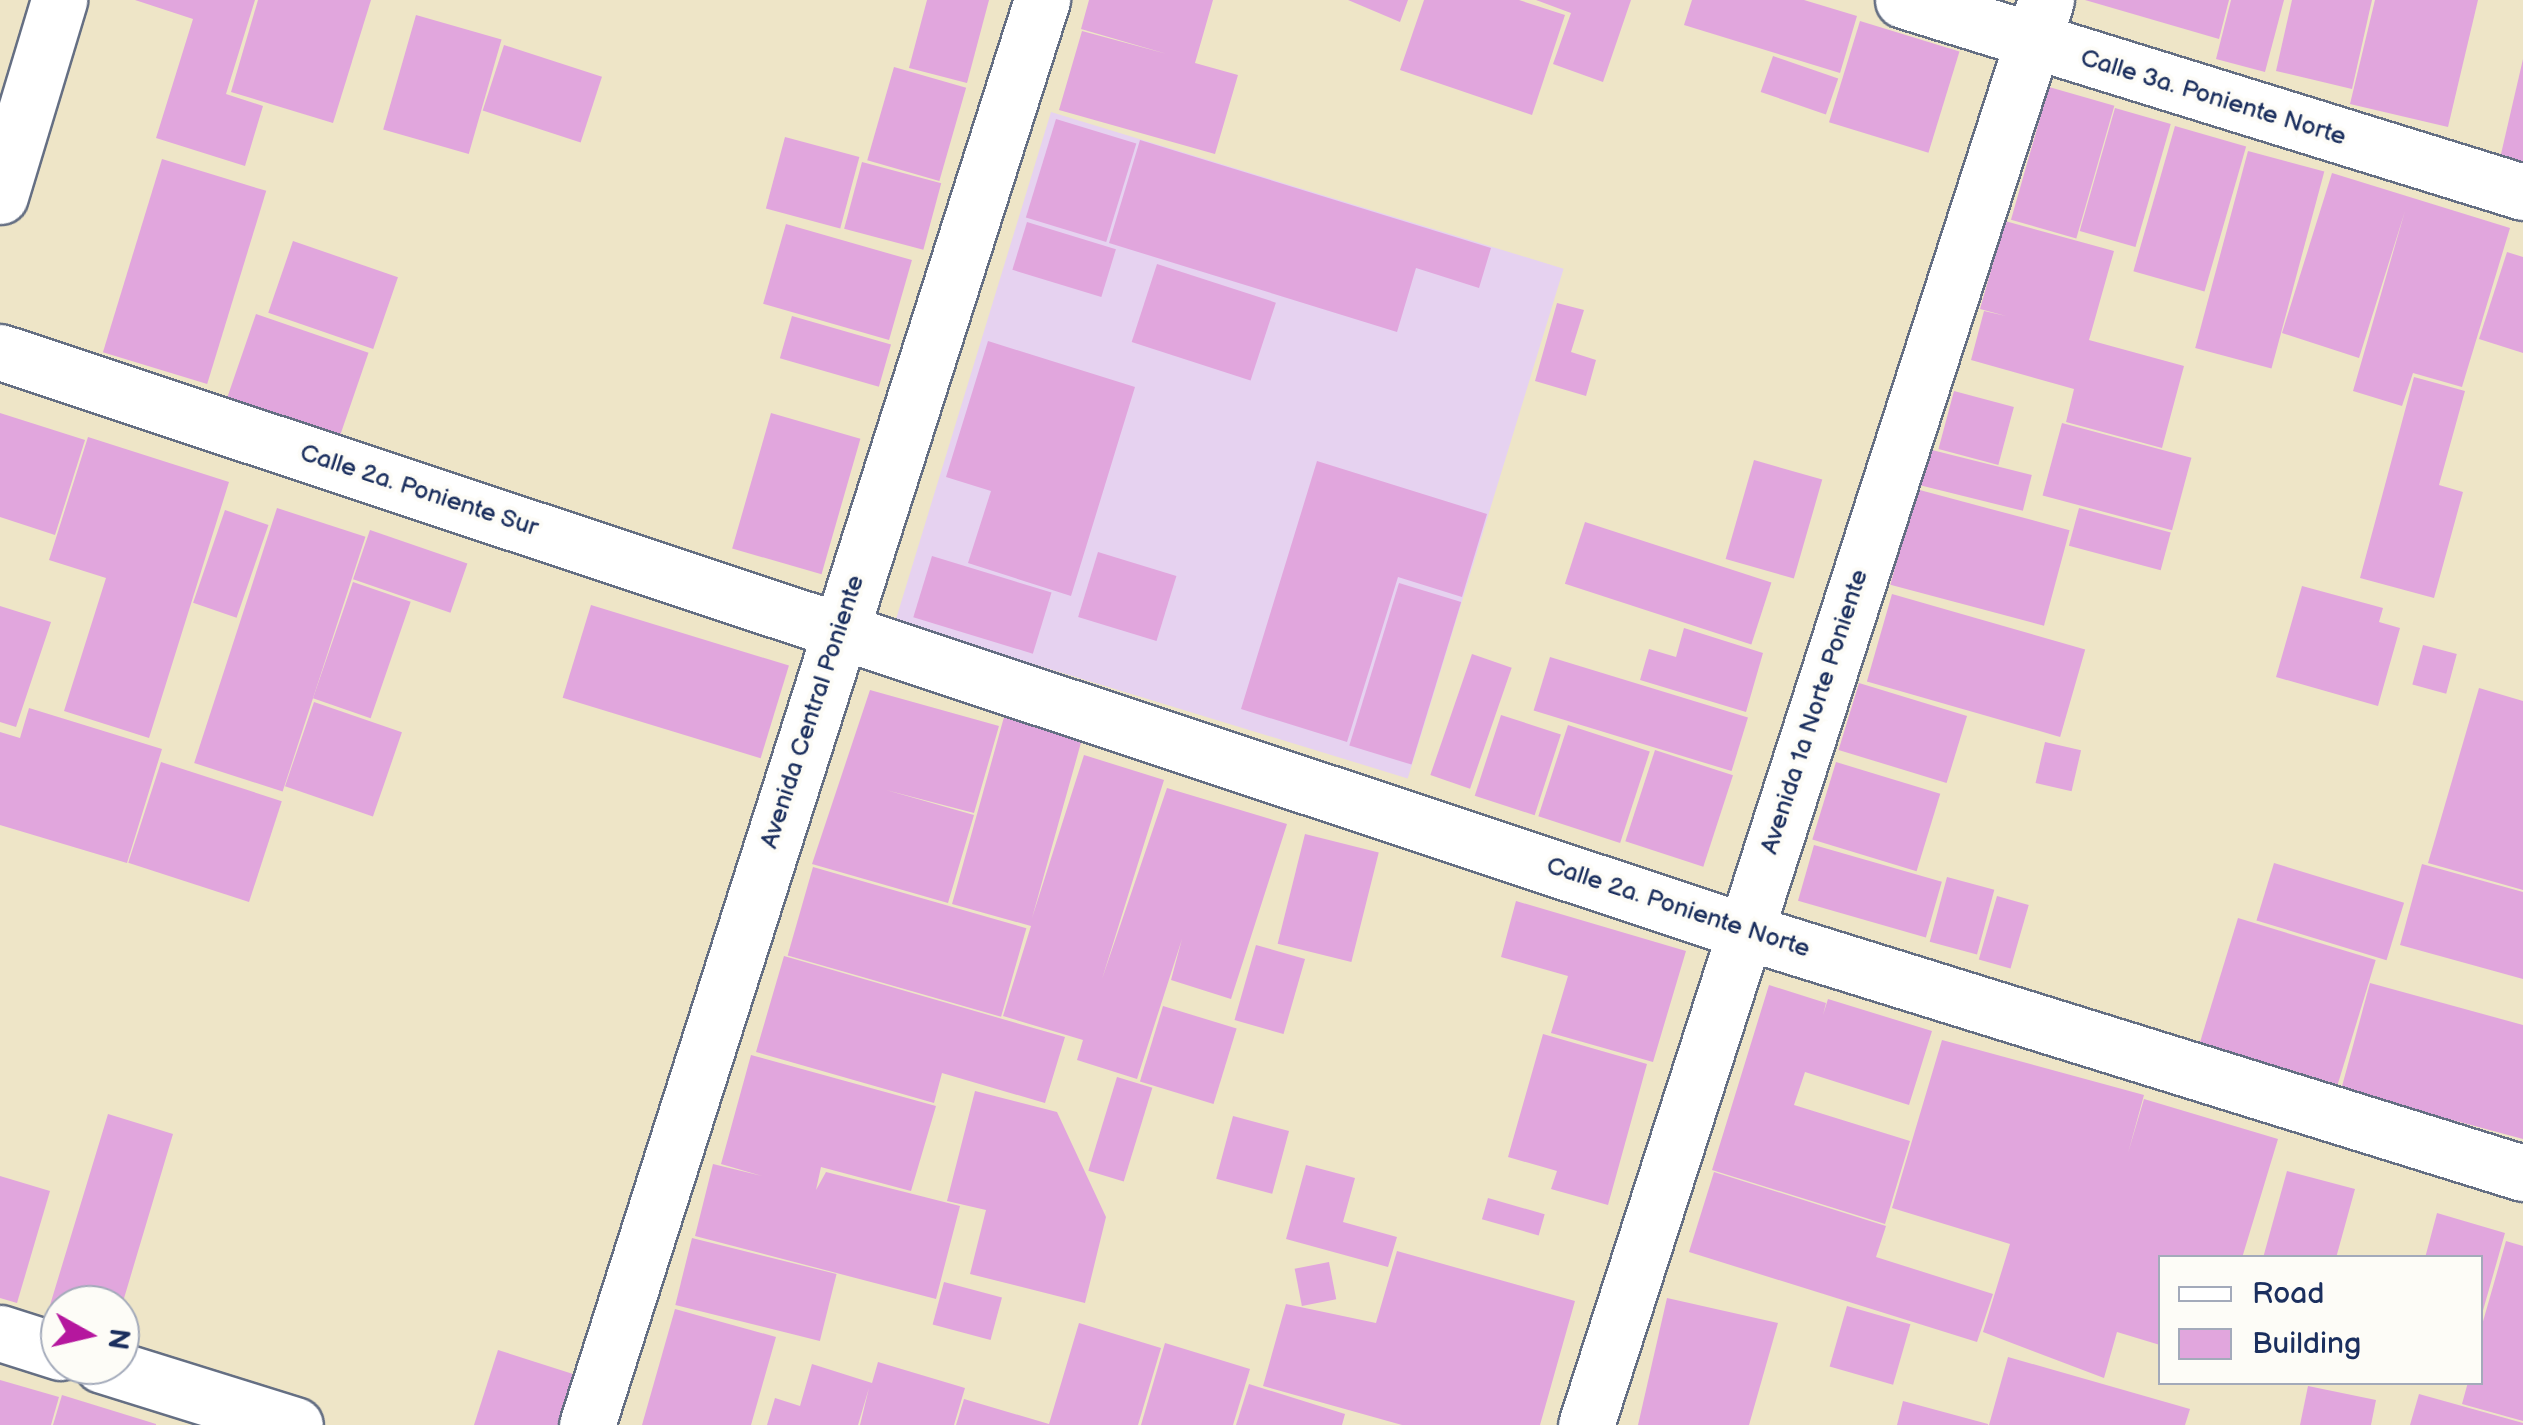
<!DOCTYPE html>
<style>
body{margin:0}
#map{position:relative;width:2523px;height:1425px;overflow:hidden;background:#eee5c7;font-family:"Balsamiq Sans",sans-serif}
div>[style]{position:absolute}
.built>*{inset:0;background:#e6d2f0;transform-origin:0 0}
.building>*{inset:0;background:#e1a6dd;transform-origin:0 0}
.roads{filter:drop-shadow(2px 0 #656f83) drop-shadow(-2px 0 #656f83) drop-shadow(0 2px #656f83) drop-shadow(0 -2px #656f83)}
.minor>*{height:55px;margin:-27.5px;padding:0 27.5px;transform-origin:27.5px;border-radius:27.5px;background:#fff}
span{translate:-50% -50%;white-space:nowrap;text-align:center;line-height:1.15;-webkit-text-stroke:8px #fdfcf7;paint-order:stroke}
.street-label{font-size:25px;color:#1b2f5e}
.legend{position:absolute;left:2158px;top:1255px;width:325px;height:130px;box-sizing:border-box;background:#fdfcf7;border:2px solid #a3aaba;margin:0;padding:12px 18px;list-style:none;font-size:30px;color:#1b2f5e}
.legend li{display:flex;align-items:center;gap:20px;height:50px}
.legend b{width:50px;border:2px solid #a3aaba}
.north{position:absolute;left:40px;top:1285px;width:100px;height:100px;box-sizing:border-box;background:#fdfcf7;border:2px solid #a3aaba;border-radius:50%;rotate:98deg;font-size:28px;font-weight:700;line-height:40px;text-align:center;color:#1b2f5e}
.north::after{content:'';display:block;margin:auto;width:35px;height:45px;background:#b5179e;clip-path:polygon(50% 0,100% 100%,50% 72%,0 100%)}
</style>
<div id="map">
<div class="built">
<i style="left:1051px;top:112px;width:536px;height:533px;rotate:17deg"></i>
</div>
<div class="building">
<i style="clip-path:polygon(135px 0,255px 0,226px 94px,263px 106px,245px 166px,156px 138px,193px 19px)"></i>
<i style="clip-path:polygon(258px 0,371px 0,333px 123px,231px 92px)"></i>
<i style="clip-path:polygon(927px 0,989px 0,967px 83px,909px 68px)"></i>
<i style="clip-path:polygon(1089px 0,1213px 0,1195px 63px,1238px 75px,1215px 154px,1059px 110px,1082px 31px,1167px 54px,1081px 29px)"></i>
<i style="clip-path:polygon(1348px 0,1408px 0,1400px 22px)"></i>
<i style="clip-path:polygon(1424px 0,1519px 0,1565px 15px,1532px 115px,1400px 70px)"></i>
<i style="clip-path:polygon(1536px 0,1631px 0,1603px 82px,1553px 64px,1571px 13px)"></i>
<i style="clip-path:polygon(1692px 0,1804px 0,1857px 16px,1840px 73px,1684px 25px)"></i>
<i style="clip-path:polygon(2085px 0,2229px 0,2219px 39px)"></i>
<i style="clip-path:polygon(2231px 0,2284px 0,2265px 72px,2216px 59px)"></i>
<i style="clip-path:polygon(2292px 0,2372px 0,2352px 89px,2276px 71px)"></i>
<i style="clip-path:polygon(2375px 0,2478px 0,2448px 127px,2350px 104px)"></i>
<i style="left:416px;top:15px;width:89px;height:119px;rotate:16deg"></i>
<i style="left:1860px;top:21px;width:104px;height:106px;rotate:17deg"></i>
<i style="left:504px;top:45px;width:103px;height:69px;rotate:18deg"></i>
<i style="left:1773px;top:56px;width:69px;height:38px;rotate:19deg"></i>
<i style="clip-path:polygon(2523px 59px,2523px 172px,2498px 167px)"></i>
<i style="left:894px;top:67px;width:75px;height:97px;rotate:16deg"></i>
<i style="left:2049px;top:87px;width:68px;height:138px;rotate:16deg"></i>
<i style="left:2115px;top:108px;width:58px;height:128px;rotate:16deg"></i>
<i style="left:1056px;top:119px;width:84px;height:103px;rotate:17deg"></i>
<i style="left:2175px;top:126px;width:74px;height:151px;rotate:16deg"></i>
<i style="left:785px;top:137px;width:77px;height:74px;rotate:15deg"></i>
<i style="clip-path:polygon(1140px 140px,1491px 248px,1479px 288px,1416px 268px,1397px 332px,1109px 243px)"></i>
<i style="left:2248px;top:151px;width:79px;height:204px;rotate:15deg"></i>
<i style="left:162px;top:159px;width:109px;height:202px;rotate:17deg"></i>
<i style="left:862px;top:162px;width:82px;height:69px;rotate:15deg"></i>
<i style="clip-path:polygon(2332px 173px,2510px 228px,2462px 387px,2413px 373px,2402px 406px,2353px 391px,2405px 211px,2359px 358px,2282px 333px)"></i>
<i style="clip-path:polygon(2005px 221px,2114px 251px,2089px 340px,2184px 366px,2162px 448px,2066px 422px,2074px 389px,1971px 360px,1984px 311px,2006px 316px,1980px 309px)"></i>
<i style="left:1027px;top:222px;width:93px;height:50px;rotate:17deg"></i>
<i style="left:786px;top:224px;width:131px;height:83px;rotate:16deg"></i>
<i style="left:293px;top:241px;width:111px;height:76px;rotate:19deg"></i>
<i style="clip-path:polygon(2507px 252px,2523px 257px,2523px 353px,2479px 339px)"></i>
<i style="left:1157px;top:264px;width:125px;height:82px;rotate:18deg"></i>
<i style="clip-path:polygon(1557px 303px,1584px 310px,1571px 352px,1596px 360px,1586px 396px,1535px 381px)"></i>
<i style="left:256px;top:314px;width:119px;height:89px;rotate:19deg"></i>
<i style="left:792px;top:316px;width:103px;height:44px;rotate:16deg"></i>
<i style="clip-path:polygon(988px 341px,1135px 387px,1071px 596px,968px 563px,991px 491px,946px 477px)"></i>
<i style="clip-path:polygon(2414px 377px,2465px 391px,2439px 485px,2463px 492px,2434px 598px,2360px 578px)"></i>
<i style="left:1954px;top:391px;width:62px;height:60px;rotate:15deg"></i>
<i style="clip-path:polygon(0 413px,85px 440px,55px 535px,0 517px)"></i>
<i style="left:771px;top:413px;width:93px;height:141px;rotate:16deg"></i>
<i style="left:2062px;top:423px;width:134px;height:75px;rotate:15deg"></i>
<i style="clip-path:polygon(88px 437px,229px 482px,149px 738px,64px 711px,106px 578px,49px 560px)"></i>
<i style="left:1928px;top:449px;width:107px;height:37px;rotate:14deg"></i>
<i style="left:1754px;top:460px;width:71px;height:103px;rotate:16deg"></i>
<i style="clip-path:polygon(1317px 461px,1487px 514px,1462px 597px,1398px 577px,1347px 742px,1241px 709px)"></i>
<i style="left:1916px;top:489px;width:159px;height:99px;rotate:15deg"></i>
<i style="left:277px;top:508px;width:93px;height:268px;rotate:18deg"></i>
<i style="left:2079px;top:508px;width:95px;height:39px;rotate:15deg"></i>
<i style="left:225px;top:510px;width:46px;height:98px;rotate:19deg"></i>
<i style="left:1585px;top:522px;width:196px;height:65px;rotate:18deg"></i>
<i style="left:370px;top:530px;width:103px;height:52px;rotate:19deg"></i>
<i style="left:1098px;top:552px;width:82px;height:68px;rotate:17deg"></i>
<i style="left:932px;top:556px;width:125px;height:64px;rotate:17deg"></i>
<i style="left:353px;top:582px;width:61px;height:123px;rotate:19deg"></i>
<i style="left:1399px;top:583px;width:65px;height:170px;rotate:17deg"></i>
<i style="clip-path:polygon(2302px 586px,2383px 608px,2379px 622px,2400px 628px,2378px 706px,2276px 677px)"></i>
<i style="left:1892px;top:594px;width:201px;height:91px;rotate:16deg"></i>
<i style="left:591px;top:605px;width:207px;height:97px;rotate:17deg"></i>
<i style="clip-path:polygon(0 606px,51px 622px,16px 727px,0 722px)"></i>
<i style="clip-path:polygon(1684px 628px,1763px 653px,1746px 712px,1640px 680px,1649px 649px,1676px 657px)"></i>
<i style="left:2423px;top:645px;width:35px;height:41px;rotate:15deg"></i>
<i style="left:1472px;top:654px;width:42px;height:128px;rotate:19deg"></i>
<i style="left:1550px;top:657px;width:207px;height:56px;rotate:17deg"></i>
<i style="left:1859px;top:683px;width:113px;height:70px;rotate:17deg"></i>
<i style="clip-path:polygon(2479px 688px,2523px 701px,2523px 890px,2428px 863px)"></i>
<i style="clip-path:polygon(870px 690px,999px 726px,974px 813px,886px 790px,974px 815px,948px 903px,812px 864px)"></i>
<i style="left:314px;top:702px;width:93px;height:89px;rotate:19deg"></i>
<i style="clip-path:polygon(29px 708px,162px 749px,127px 863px,0 825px,0 732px,20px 738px)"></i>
<i style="left:1501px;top:715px;width:63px;height:85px;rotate:18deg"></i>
<i style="clip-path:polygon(1004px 717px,1082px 739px,1032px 918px,1084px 755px,1164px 780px,1102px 979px,1167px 788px,1287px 824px,1231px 999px,1171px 980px,1182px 939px,1137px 1079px,1077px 1060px,1083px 1040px,1003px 1016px,1031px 926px,952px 904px)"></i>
<i style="left:1568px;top:725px;width:86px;height:96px;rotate:18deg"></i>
<i style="left:2045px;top:742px;width:37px;height:42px;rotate:13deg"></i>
<i style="left:1655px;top:750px;width:82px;height:96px;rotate:18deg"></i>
<i style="left:161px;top:762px;width:127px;height:106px;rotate:18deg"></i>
<i style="left:1836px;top:762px;width:109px;height:81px;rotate:17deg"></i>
<i style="left:1305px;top:834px;width:76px;height:113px;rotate:14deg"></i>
<i style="left:1814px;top:845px;width:133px;height:58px;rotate:16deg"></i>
<i style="left:2274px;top:863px;width:136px;height:60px;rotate:17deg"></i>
<i style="clip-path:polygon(2422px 864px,2523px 892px,2523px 979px,2400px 945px)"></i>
<i style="left:813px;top:867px;width:222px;height:92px;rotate:16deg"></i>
<i style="left:1947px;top:877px;width:49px;height:67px;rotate:15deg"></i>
<i style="left:1997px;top:896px;width:33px;height:66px;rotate:16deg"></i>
<i style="clip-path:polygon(1516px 901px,1686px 951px,1653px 1062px,1551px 1033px,1568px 976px,1501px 957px)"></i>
<i style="left:2238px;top:918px;width:144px;height:130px;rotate:17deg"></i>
<i style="left:1256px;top:945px;width:51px;height:78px;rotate:16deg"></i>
<i style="clip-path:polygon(784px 956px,1065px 1037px,1045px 1103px,942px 1073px,934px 1103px,756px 1052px)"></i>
<i style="clip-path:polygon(2370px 983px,2523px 1025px,2523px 1139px,2341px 1090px)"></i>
<i style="clip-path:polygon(1769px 985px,1826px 1003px,1823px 1015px,1828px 999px,1932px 1031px,1909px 1105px,1805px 1072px,1794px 1105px,1910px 1141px,1885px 1224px,1712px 1170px)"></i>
<i style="left:1163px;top:1006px;width:77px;height:79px;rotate:17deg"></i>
<i style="clip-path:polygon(1543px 1034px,1647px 1064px,1608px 1205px,1551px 1189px,1557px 1171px,1508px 1157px)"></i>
<i style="clip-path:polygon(1942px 1040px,2144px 1095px,2128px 1153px,2144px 1099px,2278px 1139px,2242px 1258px,2160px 1258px,2160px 1345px,2117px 1332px,2104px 1378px,1983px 1332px,2010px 1244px,1892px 1208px)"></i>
<i style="clip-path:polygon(751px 1055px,936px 1106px,911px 1191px,821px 1167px,816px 1190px,826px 1172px,960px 1206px,936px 1299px,695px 1236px,713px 1164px,762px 1176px,721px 1164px)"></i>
<i style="left:1117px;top:1077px;width:37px;height:98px;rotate:17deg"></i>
<i style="clip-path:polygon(975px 1091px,1057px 1112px,1106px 1217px,1085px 1303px,970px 1274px,986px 1210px,947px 1201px)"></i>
<i style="clip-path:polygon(108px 1114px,173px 1134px,122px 1305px,60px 1305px,60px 1319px,47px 1315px)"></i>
<i style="left:1233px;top:1116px;width:58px;height:65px;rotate:15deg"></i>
<i style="clip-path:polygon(1306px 1165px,1355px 1178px,1343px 1222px,1397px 1237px,1388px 1267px,1286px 1239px)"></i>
<i style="clip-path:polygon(2287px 1171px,2355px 1189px,2336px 1258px,2263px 1258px)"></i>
<i style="clip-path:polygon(1714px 1172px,1886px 1226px,1876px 1257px,1993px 1294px,1977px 1342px,1689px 1252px)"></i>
<i style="clip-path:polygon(0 1176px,50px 1191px,17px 1303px,0 1298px)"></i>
<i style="left:1488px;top:1198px;width:59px;height:22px;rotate:16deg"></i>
<i style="clip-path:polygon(2437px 1213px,2505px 1233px,2482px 1314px,2480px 1258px,2425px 1258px)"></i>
<i style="left:692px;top:1238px;width:149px;height:69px;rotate:14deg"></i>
<i style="clip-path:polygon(2506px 1241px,2523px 1246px,2523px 1421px,2462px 1404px,2468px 1382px,2480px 1382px,2480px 1332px)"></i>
<i style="clip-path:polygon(1397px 1251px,1575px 1301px,1540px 1425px,1402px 1425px,1263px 1386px,1286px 1304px,1376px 1323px)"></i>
<i style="left:1329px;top:1262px;width:38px;height:35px;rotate:79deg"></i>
<i style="left:944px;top:1282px;width:60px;height:44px;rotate:15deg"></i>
<i style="clip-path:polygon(1667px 1298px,1778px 1323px,1749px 1425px,1638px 1425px)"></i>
<i style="left:1847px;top:1306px;width:66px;height:63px;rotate:16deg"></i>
<i style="clip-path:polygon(675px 1309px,776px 1337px,751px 1425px,642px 1425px)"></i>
<i style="clip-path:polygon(1079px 1323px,1161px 1348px,1138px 1425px,956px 1425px,964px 1399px,1049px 1424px)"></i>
<i style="clip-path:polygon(1165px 1343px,1250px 1369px,1233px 1425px,1141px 1425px)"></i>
<i style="clip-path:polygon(498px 1350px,573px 1374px,558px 1425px,474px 1425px)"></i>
<i style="clip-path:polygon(2008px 1357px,2190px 1409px,2185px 1425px,1989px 1425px)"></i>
<i style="clip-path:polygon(878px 1362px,965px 1388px,954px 1425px,860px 1425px,869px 1388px,858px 1425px,767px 1425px,775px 1398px,800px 1406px,812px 1364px,872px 1383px)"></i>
<i style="clip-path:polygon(0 1380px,59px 1397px,51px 1425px,0 1425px)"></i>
<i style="clip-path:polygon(1249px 1384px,1345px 1414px,1342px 1425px,1236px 1425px)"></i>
<i style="clip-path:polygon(2308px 1386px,2376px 1400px,2371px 1425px,2300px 1425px)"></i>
<i style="clip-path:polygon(2419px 1394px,2523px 1423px,2523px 1425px,2410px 1425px)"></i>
<i style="clip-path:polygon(62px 1395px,156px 1424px,156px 1425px,53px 1425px)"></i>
<i style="clip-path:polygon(1903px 1401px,1988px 1424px,1988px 1425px,1897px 1425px)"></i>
</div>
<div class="roads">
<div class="minor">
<i style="left:1903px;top:0;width:649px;rotate:17.21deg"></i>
<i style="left:0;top:196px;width:205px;rotate:-73.2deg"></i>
<i style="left:0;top:352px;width:1838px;rotate:18.37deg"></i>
<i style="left:1744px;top:931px;width:816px;rotate:17.26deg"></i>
<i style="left:0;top:1333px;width:63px;rotate:17.6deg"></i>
<i style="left:102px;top:1365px;width:202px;rotate:17.3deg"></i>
<i style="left:587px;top:1425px;width:1496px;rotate:-72.29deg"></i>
<i style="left:1586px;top:1425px;width:1497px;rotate:-72.11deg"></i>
</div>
</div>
<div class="street-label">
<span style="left:2213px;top:98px;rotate:17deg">Calle 3a. Poniente Norte</span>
<span style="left:419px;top:491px;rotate:18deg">Calle 2a. Poniente Sur</span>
<span style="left:813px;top:712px;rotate:-72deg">Avenida Central Poniente</span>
<span style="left:1815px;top:712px;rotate:-72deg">Avenida 1a Norte Poniente</span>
<span style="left:1678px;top:908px;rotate:18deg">Calle 2a. Poniente Norte</span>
</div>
<ul class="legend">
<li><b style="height:12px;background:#fff"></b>Road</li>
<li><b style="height:28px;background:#e1a6dd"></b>Building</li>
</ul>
<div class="north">N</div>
</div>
